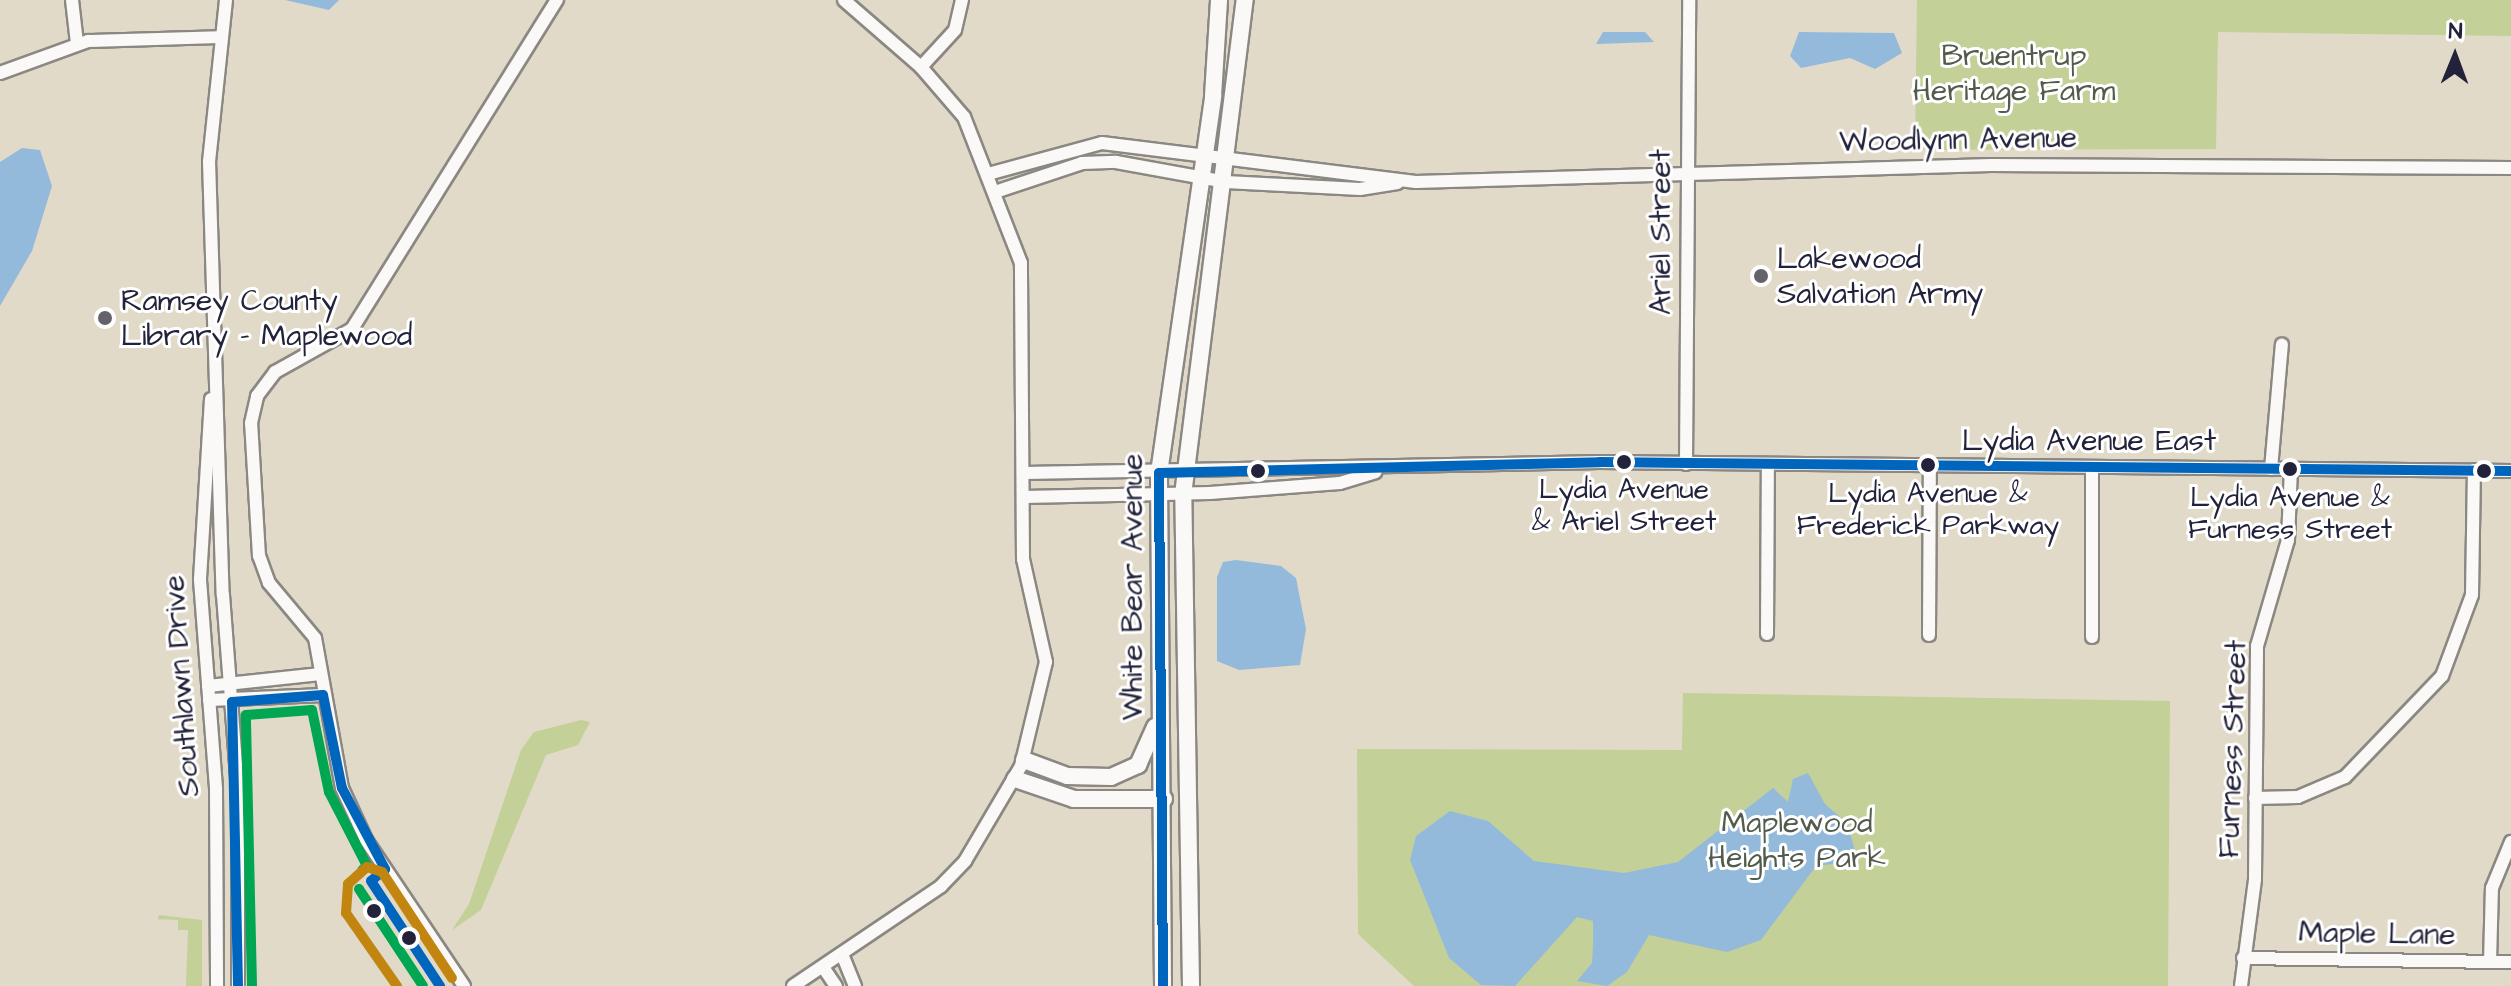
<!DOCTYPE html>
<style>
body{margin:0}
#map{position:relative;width:2511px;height:986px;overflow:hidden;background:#e2dac8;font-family:"Architects Daughter",sans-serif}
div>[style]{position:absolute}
.green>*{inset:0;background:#c3d097}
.water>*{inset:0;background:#94badb}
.roads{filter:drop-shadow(2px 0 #8b8782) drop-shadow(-2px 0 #8b8782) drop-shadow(0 2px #8b8782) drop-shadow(0 -2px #8b8782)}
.minor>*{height:12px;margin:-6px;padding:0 6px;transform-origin:6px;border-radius:6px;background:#fbf9f7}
.major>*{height:16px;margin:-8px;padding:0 8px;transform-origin:8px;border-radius:8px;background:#fbf9f7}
.bus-1>*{height:10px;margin:-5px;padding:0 5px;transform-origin:5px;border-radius:5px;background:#0065bd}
.bus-2>*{height:10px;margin:-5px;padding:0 5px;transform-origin:5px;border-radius:5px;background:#00a651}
.bus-3>*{height:10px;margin:-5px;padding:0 5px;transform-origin:5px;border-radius:5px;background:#c2850f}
.dots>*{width:22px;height:22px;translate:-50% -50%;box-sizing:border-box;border:4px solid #fff;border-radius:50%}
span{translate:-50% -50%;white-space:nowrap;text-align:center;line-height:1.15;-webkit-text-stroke:6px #fff;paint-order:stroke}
.bus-label{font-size:28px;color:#22223b}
.park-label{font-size:30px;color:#525c4d}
.street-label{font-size:30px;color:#22223b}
.poi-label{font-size:30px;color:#22223b}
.left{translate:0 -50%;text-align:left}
.north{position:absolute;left:2415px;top:16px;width:80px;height:80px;-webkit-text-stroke:6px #fff;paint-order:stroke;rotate:1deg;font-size:22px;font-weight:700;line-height:32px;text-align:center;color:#22223b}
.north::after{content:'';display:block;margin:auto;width:28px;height:36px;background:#22223b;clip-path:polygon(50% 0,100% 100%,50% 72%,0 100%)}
</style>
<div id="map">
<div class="green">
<i style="clip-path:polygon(1917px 0,2511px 0,2511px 36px,2218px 32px,2216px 149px,1915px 150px)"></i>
<i style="clip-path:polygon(1683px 693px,2170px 701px,2168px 986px,1414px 986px,1358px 934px,1357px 749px,1682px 750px)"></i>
<i style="clip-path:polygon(581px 720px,590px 722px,578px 745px,546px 755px,481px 910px,452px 930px,469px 904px,521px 750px,534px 732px)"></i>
<i style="clip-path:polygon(159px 915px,202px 920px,202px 986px,186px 986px,188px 930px,178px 930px,178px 920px,158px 919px,156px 928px)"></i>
</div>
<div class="water">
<i style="clip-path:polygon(285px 0,339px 0,329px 10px)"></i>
<i style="clip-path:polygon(1603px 32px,1645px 32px,1654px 42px,1596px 44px)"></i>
<i style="clip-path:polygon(1799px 32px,1894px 33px,1902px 53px,1875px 69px,1850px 58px,1801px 68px,1790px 56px)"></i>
<i style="clip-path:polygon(22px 148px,40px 150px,52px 186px,32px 251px,0 306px,0 162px)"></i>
<i style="clip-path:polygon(1236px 560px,1281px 566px,1296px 578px,1306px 629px,1300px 665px,1239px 670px,1217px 661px,1217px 577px,1223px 562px)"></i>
<i style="clip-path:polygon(1808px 773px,1825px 804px,1847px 823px,1858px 861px,1816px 866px,1761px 940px,1727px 952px,1649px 935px,1627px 972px,1607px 986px,1577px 981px,1592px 963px,1593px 945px,1593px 921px,1577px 917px,1515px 986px,1481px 985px,1449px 958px,1410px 860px,1416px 836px,1450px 811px,1488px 821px,1534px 861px,1624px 873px,1678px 862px,1773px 788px,1788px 802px,1793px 779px)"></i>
</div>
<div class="roads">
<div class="minor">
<i style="left:72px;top:0;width:43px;rotate:83.4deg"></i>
<i style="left:226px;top:0;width:162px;rotate:96deg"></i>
<i style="left:209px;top:161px;width:434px;rotate:88.2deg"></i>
<i style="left:223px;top:595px;width:196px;rotate:85.6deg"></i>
<i style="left:238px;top:790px;width:196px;rotate:90deg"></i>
<i style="left:921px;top:67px;width:50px;rotate:-47.4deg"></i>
<i style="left:955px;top:30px;width:31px;rotate:-77deg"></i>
<i style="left:0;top:73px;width:94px;rotate:-20deg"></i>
<i style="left:88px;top:41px;width:133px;rotate:-1.7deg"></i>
<i style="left:988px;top:174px;width:118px;rotate:-15.2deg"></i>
<i style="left:1102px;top:143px;width:316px;rotate:7.1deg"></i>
<i style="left:1416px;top:182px;width:575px;rotate:-1.69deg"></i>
<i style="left:1991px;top:165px;width:520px;rotate:0.33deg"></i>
<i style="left:995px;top:192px;width:92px;rotate:-18.4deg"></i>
<i style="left:1082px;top:163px;width:34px;rotate:-2deg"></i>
<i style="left:1116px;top:162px;width:112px;rotate:10.3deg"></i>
<i style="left:1226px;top:182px;width:134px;rotate:3deg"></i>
<i style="left:1360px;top:189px;width:38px;rotate:-9deg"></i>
<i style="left:211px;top:399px;width:181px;rotate:93.5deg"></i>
<i style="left:200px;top:580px;width:210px;rotate:85.6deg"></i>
<i style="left:216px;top:789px;width:197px;rotate:89.7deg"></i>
<i style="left:1686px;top:464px;width:464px;rotate:-89.6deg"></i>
<i style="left:2271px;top:469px;width:125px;rotate:-85deg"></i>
<i style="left:1024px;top:473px;width:576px;rotate:-1.09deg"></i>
<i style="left:1600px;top:462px;width:911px;rotate:0.57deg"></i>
<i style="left:1024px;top:497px;width:186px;rotate:-1.2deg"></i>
<i style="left:1210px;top:493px;width:130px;rotate:-4.4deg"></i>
<i style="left:1340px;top:483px;width:37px;rotate:-17deg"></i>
<i style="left:1767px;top:634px;width:170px;rotate:-89.7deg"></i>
<i style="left:1929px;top:635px;width:169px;rotate:-89.7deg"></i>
<i style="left:2092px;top:637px;width:170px;rotate:-90deg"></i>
<i style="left:208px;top:686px;width:113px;rotate:-6.1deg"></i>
<i style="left:209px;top:700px;width:114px;rotate:-2.5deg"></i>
<i style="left:2255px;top:798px;width:43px;rotate:-1.3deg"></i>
<i style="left:2298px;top:797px;width:51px;rotate:-23.1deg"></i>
<i style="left:2345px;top:777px;width:140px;rotate:-46.2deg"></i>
<i style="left:2442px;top:676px;width:86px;rotate:-69.7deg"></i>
<i style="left:2472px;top:595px;width:125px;rotate:-89.1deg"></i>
<i style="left:842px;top:954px;width:35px;rotate:68deg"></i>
<i style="left:2243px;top:958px;width:268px;rotate:0.9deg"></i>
<i style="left:2490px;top:962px;width:74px;rotate:-88.5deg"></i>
<i style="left:2492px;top:888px;width:50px;rotate:-67.6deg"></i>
<i style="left:823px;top:967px;width:23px;rotate:56deg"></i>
<i style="left:464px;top:986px;width:176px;rotate:-123.9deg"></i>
<i style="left:366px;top:840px;width:57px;rotate:-114.8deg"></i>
<i style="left:342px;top:788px;width:152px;rotate:-100.2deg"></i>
<i style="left:315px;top:638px;width:72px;rotate:-129.9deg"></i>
<i style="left:269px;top:583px;width:29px;rotate:-110deg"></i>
<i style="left:259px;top:556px;width:133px;rotate:-93.4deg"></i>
<i style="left:251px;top:423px;width:28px;rotate:-77deg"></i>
<i style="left:257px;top:396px;width:30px;rotate:-53deg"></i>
<i style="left:275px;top:372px;width:88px;rotate:-29.2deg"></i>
<i style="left:352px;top:329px;width:388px;rotate:-58.1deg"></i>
<i style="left:793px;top:986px;width:179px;rotate:-34deg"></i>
<i style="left:941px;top:886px;width:35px;rotate:-46deg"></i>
<i style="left:965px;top:861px;width:110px;rotate:-59.5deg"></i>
<i style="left:1021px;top:766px;width:107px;rotate:-76.5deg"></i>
<i style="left:1046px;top:662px;width:106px;rotate:-102.6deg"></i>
<i style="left:1023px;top:559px;width:296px;rotate:-90.4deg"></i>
<i style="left:1021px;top:263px;width:157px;rotate:-111.3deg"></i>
<i style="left:964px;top:117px;width:66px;rotate:-130.7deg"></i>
<i style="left:921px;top:67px;width:102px;rotate:-139deg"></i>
<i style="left:2241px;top:986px;width:108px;rotate:-82.5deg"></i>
<i style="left:2255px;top:879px;width:233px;rotate:-89.5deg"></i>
<i style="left:2257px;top:646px;width:110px;rotate:-73.7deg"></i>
<i style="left:2288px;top:540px;width:71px;rotate:-87.6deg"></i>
</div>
<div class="major">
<i style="left:1024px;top:760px;width:46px;rotate:20.4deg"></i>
<i style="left:1067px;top:776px;width:44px;rotate:1.3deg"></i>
<i style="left:1111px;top:777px;width:30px;rotate:-24deg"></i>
<i style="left:1138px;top:765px;width:42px;rotate:-65.9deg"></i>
<i style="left:1015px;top:779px;width:62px;rotate:18.7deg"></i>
<i style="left:1074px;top:799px;width:90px"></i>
<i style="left:1163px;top:986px;width:513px;rotate:-90.45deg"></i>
<i style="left:1159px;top:473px;width:381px;rotate:-81.8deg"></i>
<i style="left:1213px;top:96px;width:96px;rotate:-86.4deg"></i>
<i style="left:1191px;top:986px;width:491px;rotate:-90.9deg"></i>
<i style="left:1183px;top:495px;width:499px;rotate:-82.9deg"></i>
</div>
</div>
<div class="bus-1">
<i style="left:238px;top:986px;width:284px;rotate:-91.2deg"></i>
<i style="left:232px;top:702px;width:91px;rotate:-4.4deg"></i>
<i style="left:323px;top:695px;width:95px;rotate:78.5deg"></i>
<i style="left:342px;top:788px;width:92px;rotate:62deg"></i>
<i style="left:385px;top:869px;width:18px;rotate:139deg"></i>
<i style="left:371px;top:881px;width:126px;rotate:56.7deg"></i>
<i style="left:1163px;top:986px;width:513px;rotate:-90.45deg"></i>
<i style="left:1159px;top:473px;width:441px;rotate:-1.4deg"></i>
<i style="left:1600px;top:462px;width:911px;rotate:0.57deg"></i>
</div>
<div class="bus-2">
<i style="left:359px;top:889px;width:116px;rotate:56.6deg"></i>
<i style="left:252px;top:986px;width:271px;rotate:-91.3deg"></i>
<i style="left:246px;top:715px;width:66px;rotate:-4.3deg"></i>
<i style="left:312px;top:710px;width:84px;rotate:78.3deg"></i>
<i style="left:329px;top:792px;width:83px;rotate:62.8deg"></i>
<i style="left:367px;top:866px;width:6px;rotate:141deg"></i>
</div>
<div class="bus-3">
<i style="left:397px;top:986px;width:89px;rotate:-124.9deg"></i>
<i style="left:346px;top:913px;width:29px;rotate:-86deg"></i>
<i style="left:348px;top:884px;width:25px;rotate:-42deg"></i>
<i style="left:367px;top:867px;width:16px;rotate:18deg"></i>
<i style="left:382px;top:872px;width:127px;rotate:56.6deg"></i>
</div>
<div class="dots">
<i style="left:1761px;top:276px;background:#65626c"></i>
<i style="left:105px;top:318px;background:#65626c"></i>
<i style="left:1624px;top:462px;background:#22223b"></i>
<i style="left:1928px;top:465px;background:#22223b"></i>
<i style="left:2290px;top:469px;background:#22223b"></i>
<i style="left:1258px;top:471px;background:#22223b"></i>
<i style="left:2484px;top:471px;background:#22223b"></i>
<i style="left:374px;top:911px;background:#22223b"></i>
<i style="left:409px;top:938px;background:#22223b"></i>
</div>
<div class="bus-label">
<span style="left:1624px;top:506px">Lydia Avenue<br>&amp; Ariel Street</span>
<span style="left:1928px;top:510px">Lydia Avenue &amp;<br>Frederick Parkway</span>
<span style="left:2290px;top:514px">Lydia Avenue &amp;<br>Furness Street</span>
</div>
<div class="park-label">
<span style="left:2014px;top:73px">Bruentrup<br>Heritage Farm</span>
<span style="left:1797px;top:840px">Maplewood<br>Heights Park</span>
</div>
<div class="street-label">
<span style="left:1958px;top:140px;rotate:-1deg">Woodlynn Avenue</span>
<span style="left:1661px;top:232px;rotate:-90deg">Ariel Street</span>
<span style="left:2089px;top:441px">Lydia Avenue East</span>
<span style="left:1133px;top:587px;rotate:-90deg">White Bear Avenue</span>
<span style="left:182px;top:686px;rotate:-94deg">Southlawn Drive</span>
<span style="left:2233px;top:749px;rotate:-88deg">Furness Street</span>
<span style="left:2377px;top:934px;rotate:1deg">Maple Lane</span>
</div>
<div class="poi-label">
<span class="left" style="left:1777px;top:276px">Lakewood<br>Salvation Army</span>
<span class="left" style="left:121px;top:318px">Ramsey County<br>Library - Maplewood</span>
</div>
<div class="north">N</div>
</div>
